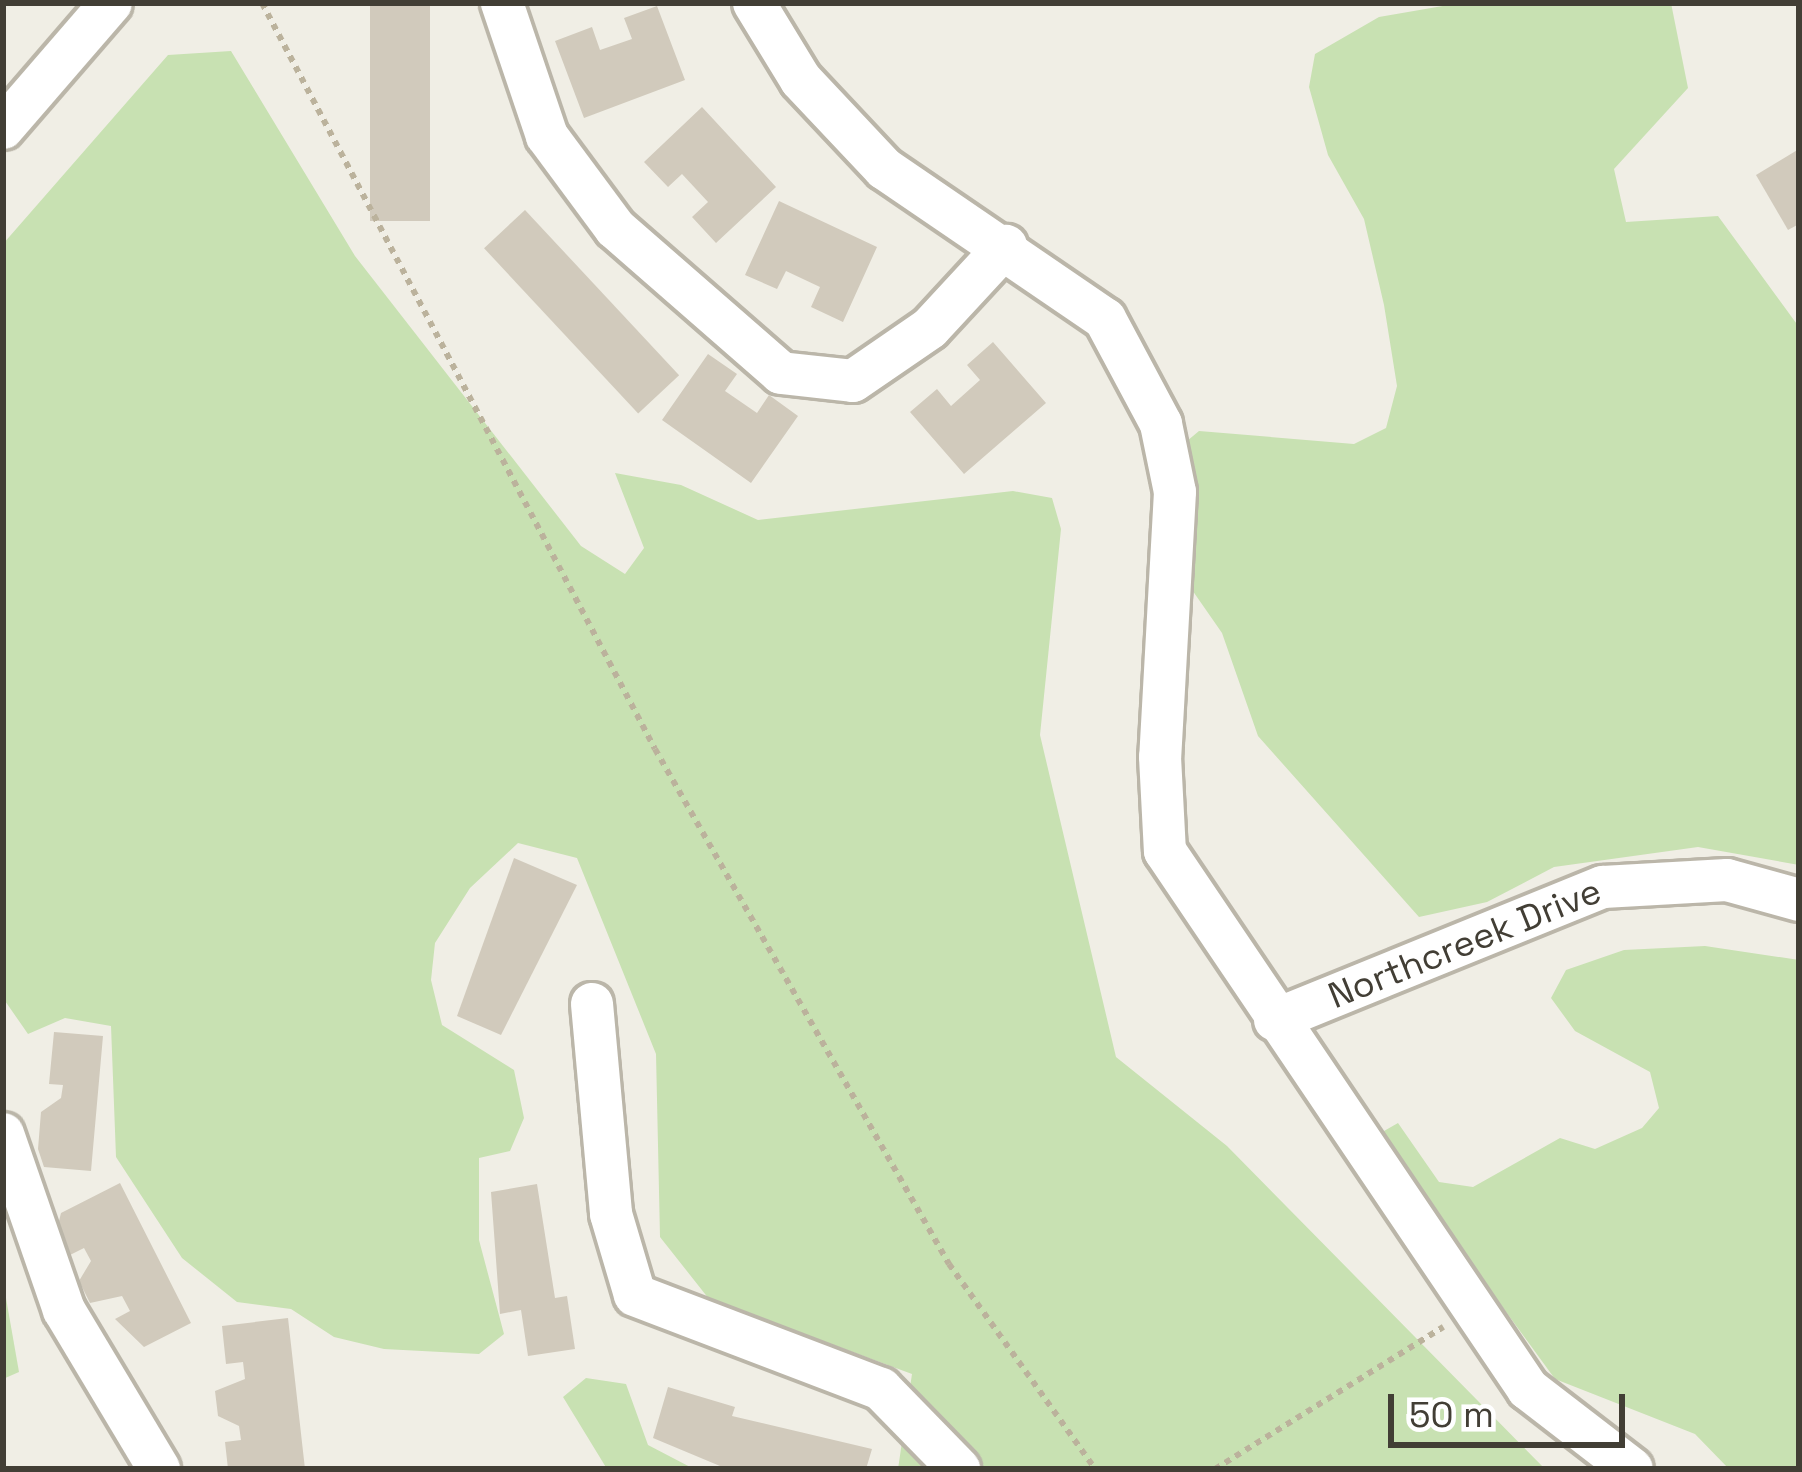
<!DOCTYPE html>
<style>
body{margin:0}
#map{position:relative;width:1802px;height:1472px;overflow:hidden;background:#f0eee5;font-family:"Space Grotesk",sans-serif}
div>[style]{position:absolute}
.green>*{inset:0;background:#c8e1b2}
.building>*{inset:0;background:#d1cabc;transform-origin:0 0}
.path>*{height:6px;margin-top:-3px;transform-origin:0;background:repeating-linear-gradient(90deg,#bbb29c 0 6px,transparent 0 12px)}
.roads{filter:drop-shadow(3px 0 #bbb6a9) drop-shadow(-3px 0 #bbb6a9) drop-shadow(0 3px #bbb6a9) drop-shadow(0 -3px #bbb6a9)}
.minor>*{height:42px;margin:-21px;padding:0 21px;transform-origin:21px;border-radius:21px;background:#fff}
span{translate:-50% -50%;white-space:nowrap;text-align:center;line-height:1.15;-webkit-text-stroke:10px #fff;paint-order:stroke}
.street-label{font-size:36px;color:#423e35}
.frame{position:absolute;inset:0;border:6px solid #423e35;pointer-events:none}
.scale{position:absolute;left:1388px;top:1394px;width:237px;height:54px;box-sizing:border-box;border:6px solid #423e35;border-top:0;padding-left:15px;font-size:36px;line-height:42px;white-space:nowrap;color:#423e35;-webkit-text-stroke:9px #fff;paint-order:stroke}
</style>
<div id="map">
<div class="green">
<i style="clip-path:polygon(1460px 3px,1671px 3px,1688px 88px,1614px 169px,1626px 222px,1718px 216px,1799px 327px,1799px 865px,1698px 847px,1554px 867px,1487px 902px,1419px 917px,1258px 736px,1222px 633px,1181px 574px,1163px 461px,1199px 431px,1354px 444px,1386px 428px,1397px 386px,1384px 305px,1364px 219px,1328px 155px,1309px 87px,1315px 54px,1379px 17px)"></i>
<i style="clip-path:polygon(231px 51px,355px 256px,581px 546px,625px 574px,644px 548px,615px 473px,681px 485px,758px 520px,1013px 491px,1052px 498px,1061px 529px,1040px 735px,1116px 1057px,1227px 1146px,1545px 1469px,898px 1469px,912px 1374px,709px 1299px,660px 1237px,656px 1054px,577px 858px,518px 843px,470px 888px,435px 943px,431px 980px,442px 1025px,514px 1070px,524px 1118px,510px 1151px,479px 1158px,479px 1240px,504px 1334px,479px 1354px,384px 1349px,334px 1337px,291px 1309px,237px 1302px,182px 1258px,116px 1157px,111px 1026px,65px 1018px,28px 1034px,3px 998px,3px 244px,168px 55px)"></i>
<i style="clip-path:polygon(1705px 946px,1799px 960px,1799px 1469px,1729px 1469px,1695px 1434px,1555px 1379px,1377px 1135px,1398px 1123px,1439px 1182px,1473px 1187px,1560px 1138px,1595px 1149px,1642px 1128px,1659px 1108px,1650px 1072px,1575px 1031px,1551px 998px,1566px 970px,1624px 950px)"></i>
<i style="clip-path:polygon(3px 1281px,19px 1372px,3px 1379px)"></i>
<i style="clip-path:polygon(586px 1378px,626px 1384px,648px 1445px,694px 1469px,607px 1469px,563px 1397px)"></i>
</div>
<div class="building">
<i style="left:370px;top:3px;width:60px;height:218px"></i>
<i style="clip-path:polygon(657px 6px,685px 80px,584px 118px,555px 41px,592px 27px,600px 50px,632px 39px,624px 18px)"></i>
<i style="clip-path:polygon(702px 107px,776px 187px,716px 243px,692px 217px,708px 202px,682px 174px,668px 187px,644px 162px)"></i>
<i style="clip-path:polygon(1799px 149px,1799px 224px,1788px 230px,1756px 175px)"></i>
<i style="clip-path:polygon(779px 201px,877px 247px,843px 322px,811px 307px,820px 287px,786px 271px,777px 289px,745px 275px)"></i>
<i style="left:525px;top:210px;width:226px;height:56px;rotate:47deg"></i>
<i style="clip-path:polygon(993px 342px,1046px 403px,964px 474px,910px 412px,937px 389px,951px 406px,980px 380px,967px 365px)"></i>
<i style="clip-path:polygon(708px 354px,737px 374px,725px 391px,757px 413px,769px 395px,798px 416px,751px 483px,662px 420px)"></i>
<i style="clip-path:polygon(514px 858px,577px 885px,501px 1035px,457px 1016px)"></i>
<i style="clip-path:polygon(54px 1032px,103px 1036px,91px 1171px,44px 1167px,38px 1149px,41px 1112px,61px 1098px,63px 1085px,49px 1084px)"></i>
<i style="clip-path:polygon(120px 1183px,191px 1323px,144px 1347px,115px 1319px,130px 1311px,122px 1296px,90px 1303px,79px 1281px,91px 1261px,84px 1248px,70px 1255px,57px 1229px,61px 1213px)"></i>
<i style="clip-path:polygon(537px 1184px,555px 1298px,567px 1296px,575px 1349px,528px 1356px,521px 1310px,500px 1314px,491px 1192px)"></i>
<i style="clip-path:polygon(288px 1318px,305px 1469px,228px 1469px,225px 1442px,241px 1440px,239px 1426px,218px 1416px,215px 1391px,245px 1379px,243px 1362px,226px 1364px,222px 1326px)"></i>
<i style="clip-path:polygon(668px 1387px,735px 1407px,732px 1416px,872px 1449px,866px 1469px,720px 1466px,653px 1438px)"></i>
</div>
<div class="path">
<i style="left:262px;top:3px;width:843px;rotate:62.22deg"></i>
<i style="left:655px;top:749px;width:593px;rotate:60.28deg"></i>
<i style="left:949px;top:1264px;width:252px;rotate:54.5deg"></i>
<i style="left:1215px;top:1469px;width:269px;rotate:-31.9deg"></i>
</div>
<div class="roads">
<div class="minor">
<i style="left:502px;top:3px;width:140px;rotate:71.3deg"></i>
<i style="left:547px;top:136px;width:114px;rotate:53.5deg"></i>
<i style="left:615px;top:228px;width:220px;rotate:41.1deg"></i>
<i style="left:781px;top:373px;width:72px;rotate:6.3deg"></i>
<i style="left:853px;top:381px;width:93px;rotate:-34.5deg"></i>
<i style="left:930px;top:328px;width:112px;rotate:-47.2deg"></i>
<i style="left:754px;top:3px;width:90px;rotate:58.6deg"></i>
<i style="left:801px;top:80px;width:122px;rotate:46.7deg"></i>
<i style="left:885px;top:169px;width:266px;rotate:34.3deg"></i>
<i style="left:1105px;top:319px;width:119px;rotate:61.9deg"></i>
<i style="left:1161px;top:424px;width:69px;rotate:78.4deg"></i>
<i style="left:1175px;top:492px;width:265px;rotate:93.2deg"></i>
<i style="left:1160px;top:757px;width:94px;rotate:87deg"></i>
<i style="left:1165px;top:851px;width:649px;rotate:55.99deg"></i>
<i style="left:1528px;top:1389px;width:131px;rotate:37.6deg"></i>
<i style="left:3px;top:128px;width:165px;rotate:-49.2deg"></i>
<i style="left:592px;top:1004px;width:211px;rotate:84.8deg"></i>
<i style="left:611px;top:1214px;width:84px;rotate:73.5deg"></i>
<i style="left:635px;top:1295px;width:263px;rotate:20.9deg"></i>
<i style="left:881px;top:1389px;width:112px;rotate:45.7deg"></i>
<i style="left:1275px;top:1020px;width:354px;rotate:-22.1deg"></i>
<i style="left:1603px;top:887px;width:124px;rotate:-3.2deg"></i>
<i style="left:1727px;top:880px;width:75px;rotate:15.5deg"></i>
<i style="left:3px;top:1134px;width:186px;rotate:70.9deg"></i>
<i style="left:64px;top:1310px;width:185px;rotate:59.1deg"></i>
</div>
</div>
<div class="street-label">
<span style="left:1465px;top:944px;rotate:-22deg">Northcreek Drive</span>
</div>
<div class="frame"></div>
<div class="scale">50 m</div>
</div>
